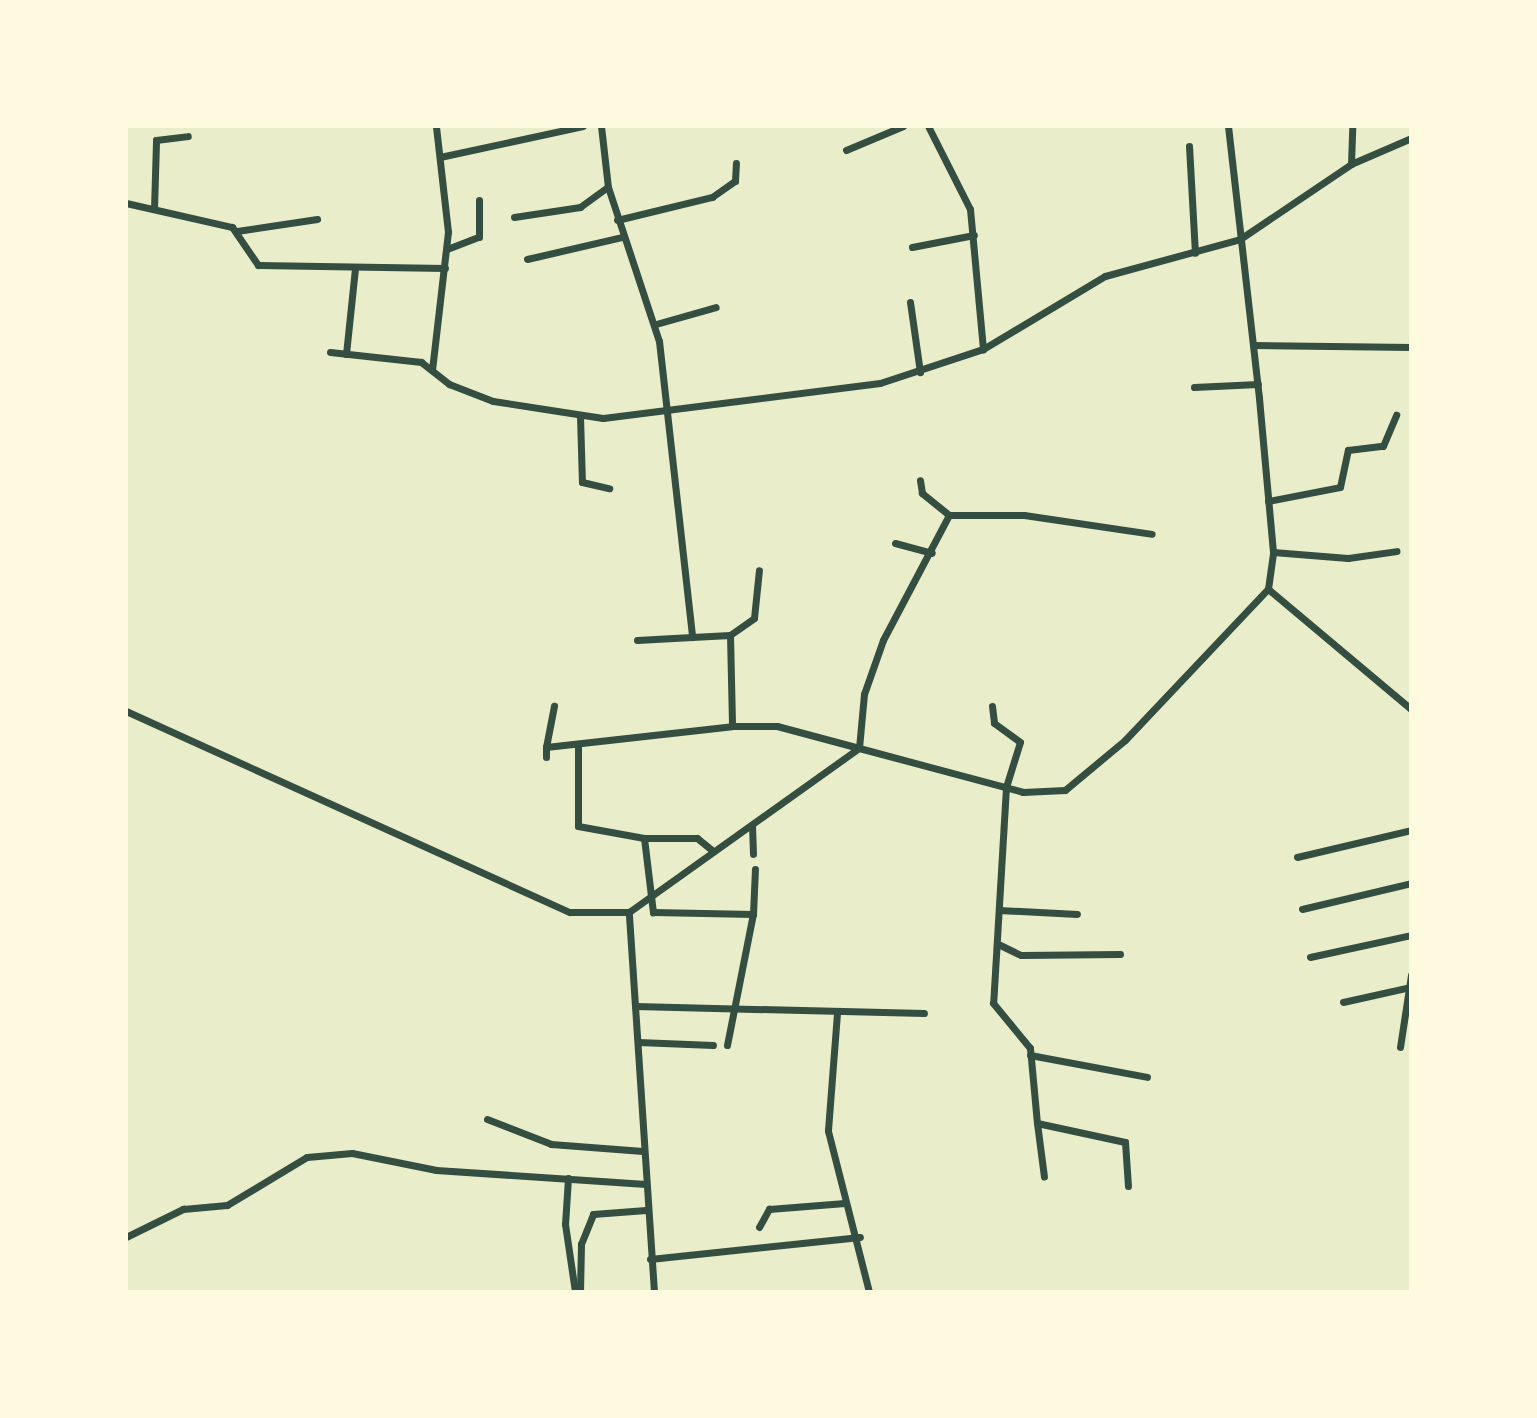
<!DOCTYPE html>
<style>
body{margin:0}
#map{position:relative;width:1537px;height:1418px;overflow:hidden;background:#e9edc9;font-family:"Open Sans",sans-serif}
div>[style]{position:absolute}
.minor>*{height:7px;margin:-3.5px;padding:0 3.5px;transform-origin:3.5px;border-radius:3.5px;background:#344e41}
span{translate:-50% -50%;white-space:nowrap;text-align:center;line-height:1.15;-webkit-text-stroke:6px #fefae0;paint-order:stroke}
.frame{position:absolute;inset:0;border:128px solid #fefae0;pointer-events:none}
</style>
<div id="map">
<div class="minor">
<i style="left:601px;top:126px;width:61px;rotate:83.5deg"></i>
<i style="left:608px;top:187px;width:162px;rotate:71.7deg"></i>
<i style="left:659px;top:341px;width:298px;rotate:83.6deg"></i>
<i style="left:692px;top:637px;width:38px;rotate:-3deg"></i>
<i style="left:730px;top:635px;width:91px;rotate:88.7deg"></i>
<i style="left:928px;top:126px;width:93px;rotate:63.2deg"></i>
<i style="left:970px;top:209px;width:141px;rotate:84.7deg"></i>
<i style="left:1189px;top:146px;width:107px;rotate:86.8deg"></i>
<i style="left:846px;top:150px;width:62px;rotate:-22.8deg"></i>
<i style="left:440px;top:157px;width:146px;rotate:-12.2deg"></i>
<i style="left:1351px;top:164px;width:38px;rotate:-88deg"></i>
<i style="left:126px;top:203px;width:109px;rotate:12.8deg"></i>
<i style="left:232px;top:227px;width:46px;rotate:55.6deg"></i>
<i style="left:258px;top:265px;width:187px;rotate:0.9deg"></i>
<i style="left:154px;top:209px;width:69px;rotate:-88.3deg"></i>
<i style="left:156px;top:140px;width:32px;rotate:-7deg"></i>
<i style="left:514px;top:217px;width:67px;rotate:-8.6deg"></i>
<i style="left:580px;top:207px;width:34px;rotate:-36deg"></i>
<i style="left:617px;top:220px;width:98px;rotate:-13.6deg"></i>
<i style="left:712px;top:197px;width:28px;rotate:-35deg"></i>
<i style="left:735px;top:181px;width:18px;rotate:-87deg"></i>
<i style="left:237px;top:231px;width:81px;rotate:-8.5deg"></i>
<i style="left:912px;top:247px;width:63px;rotate:-11deg"></i>
<i style="left:447px;top:249px;width:34px;rotate:-21deg"></i>
<i style="left:479px;top:237px;width:37px;rotate:-90deg"></i>
<i style="left:527px;top:259px;width:98px;rotate:-13deg"></i>
<i style="left:910px;top:302px;width:71px;rotate:81.9deg"></i>
<i style="left:656px;top:324px;width:62px;rotate:-15.8deg"></i>
<i style="left:1253px;top:345px;width:158px;rotate:0.7deg"></i>
<i style="left:330px;top:352px;width:92px;rotate:6.3deg"></i>
<i style="left:421px;top:362px;width:36px;rotate:38deg"></i>
<i style="left:449px;top:384px;width:47px;rotate:21.1deg"></i>
<i style="left:493px;top:401px;width:111px;rotate:8.8deg"></i>
<i style="left:603px;top:418px;width:279px;rotate:-7.2deg"></i>
<i style="left:880px;top:383px;width:108px;rotate:-18.3deg"></i>
<i style="left:983px;top:349px;width:142px;rotate:-30.9deg"></i>
<i style="left:1105px;top:276px;width:140px;rotate:-15.3deg"></i>
<i style="left:1240px;top:239px;width:134px;rotate:-34deg"></i>
<i style="left:1351px;top:164px;width:65px;rotate:-23.4deg"></i>
<i style="left:346px;top:354px;width:86px;rotate:-84deg"></i>
<i style="left:432px;top:370px;width:139px;rotate:-83.4deg"></i>
<i style="left:448px;top:232px;width:107px;rotate:-96.5deg"></i>
<i style="left:1194px;top:387px;width:64px;rotate:-2.7deg"></i>
<i style="left:580px;top:416px;width:66px;rotate:88.3deg"></i>
<i style="left:582px;top:482px;width:28px;rotate:13deg"></i>
<i style="left:1268px;top:501px;width:73px;rotate:-11deg"></i>
<i style="left:1340px;top:487px;width:38px;rotate:-78deg"></i>
<i style="left:1348px;top:450px;width:35px;rotate:-7deg"></i>
<i style="left:1383px;top:446px;width:34px;rotate:-67deg"></i>
<i style="left:949px;top:515px;width:75px"></i>
<i style="left:1024px;top:515px;width:129px;rotate:8.4deg"></i>
<i style="left:895px;top:543px;width:38px;rotate:15deg"></i>
<i style="left:1273px;top:552px;width:75px;rotate:4.6deg"></i>
<i style="left:1348px;top:558px;width:49px;rotate:-8.1deg"></i>
<i style="left:1268px;top:589px;width:187px;rotate:40deg"></i>
<i style="left:730px;top:635px;width:29px;rotate:-35deg"></i>
<i style="left:754px;top:618px;width:48px;rotate:-84.1deg"></i>
<i style="left:637px;top:640px;width:55px;rotate:-3.1deg"></i>
<i style="left:992px;top:706px;width:17px;rotate:83deg"></i>
<i style="left:994px;top:723px;width:32px;rotate:36deg"></i>
<i style="left:1020px;top:742px;width:47px;rotate:107.3deg"></i>
<i style="left:1006px;top:787px;width:216px;rotate:93.4deg"></i>
<i style="left:993px;top:1003px;width:58px;rotate:50.6deg"></i>
<i style="left:1030px;top:1048px;width:75px;rotate:84.7deg"></i>
<i style="left:1037px;top:1123px;width:90px;rotate:12.2deg"></i>
<i style="left:1125px;top:1142px;width:44px;rotate:86.1deg"></i>
<i style="left:126px;top:711px;width:487px;rotate:24.4deg"></i>
<i style="left:570px;top:912px;width:59px"></i>
<i style="left:546px;top:747px;width:42px;rotate:-79deg"></i>
<i style="left:578px;top:747px;width:79px;rotate:90deg"></i>
<i style="left:578px;top:826px;width:67px;rotate:10.3deg"></i>
<i style="left:644px;top:838px;width:75px;rotate:83.1deg"></i>
<i style="left:653px;top:912px;width:100px;rotate:1.1deg"></i>
<i style="left:546px;top:757px;width:10px;rotate:-90deg"></i>
<i style="left:546px;top:747px;width:187px;rotate:-6.4deg"></i>
<i style="left:732px;top:726px;width:45px"></i>
<i style="left:777px;top:726px;width:85px;rotate:15deg"></i>
<i style="left:859px;top:748px;width:54px;rotate:-84.7deg"></i>
<i style="left:864px;top:694px;width:57px;rotate:-70.6deg"></i>
<i style="left:883px;top:640px;width:141px;rotate:-62.2deg"></i>
<i style="left:949px;top:515px;width:35px;rotate:-141deg"></i>
<i style="left:922px;top:493px;width:13px;rotate:-99deg"></i>
<i style="left:752px;top:825px;width:29px;rotate:88deg"></i>
<i style="left:644px;top:838px;width:53px"></i>
<i style="left:697px;top:838px;width:21px;rotate:39deg"></i>
<i style="left:1297px;top:857px;width:117px;rotate:-13.3deg"></i>
<i style="left:1302px;top:909px;width:112px;rotate:-13.4deg"></i>
<i style="left:999px;top:910px;width:78px;rotate:2.9deg"></i>
<i style="left:998px;top:944px;width:25px;rotate:26deg"></i>
<i style="left:1021px;top:955px;width:99px;rotate:-0.6deg"></i>
<i style="left:1310px;top:957px;width:103px;rotate:-12.3deg"></i>
<i style="left:1343px;top:1002px;width:65px;rotate:-12.5deg"></i>
<i style="left:635px;top:1006px;width:289px;rotate:1.4deg"></i>
<i style="left:837px;top:1013px;width:118px;rotate:94.4deg"></i>
<i style="left:828px;top:1131px;width:166px;rotate:75.7deg"></i>
<i style="left:638px;top:1042px;width:75px;rotate:2.3deg"></i>
<i style="left:727px;top:1045px;width:134px;rotate:-78.8deg"></i>
<i style="left:753px;top:914px;width:45px;rotate:-87.5deg"></i>
<i style="left:1400px;top:1047px;width:73px;rotate:-81.3deg"></i>
<i style="left:1030px;top:1055px;width:119px;rotate:10.6deg"></i>
<i style="left:487px;top:1119px;width:69px;rotate:21.3deg"></i>
<i style="left:551px;top:1144px;width:92px;rotate:4.4deg"></i>
<i style="left:1037px;top:1123px;width:54px;rotate:82.6deg"></i>
<i style="left:568px;top:1178px;width:46px;rotate:93.7deg"></i>
<i style="left:565px;top:1224px;width:69px;rotate:81.6deg"></i>
<i style="left:759px;top:1227px;width:21px;rotate:-61deg"></i>
<i style="left:769px;top:1209px;width:76px;rotate:-4.5deg"></i>
<i style="left:126px;top:1237px;width:64px;rotate:-26.2deg"></i>
<i style="left:183px;top:1209px;width:44px;rotate:-5.2deg"></i>
<i style="left:227px;top:1205px;width:93px;rotate:-31deg"></i>
<i style="left:307px;top:1157px;width:45px;rotate:-5.1deg"></i>
<i style="left:352px;top:1153px;width:86px;rotate:11.4deg"></i>
<i style="left:436px;top:1170px;width:210px;rotate:3.8deg"></i>
<i style="left:650px;top:1259px;width:211px;rotate:-6deg"></i>
<i style="left:580px;top:1292px;width:48px;rotate:-88.8deg"></i>
<i style="left:581px;top:1244px;width:32px;rotate:-68deg"></i>
<i style="left:593px;top:1214px;width:53px;rotate:-4.3deg"></i>
<i style="left:654px;top:1292px;width:381px;rotate:-93.8deg"></i>
<i style="left:629px;top:912px;width:282px;rotate:-35.5deg"></i>
<i style="left:859px;top:748px;width:170px;rotate:15deg"></i>
<i style="left:1023px;top:792px;width:42px;rotate:-2.7deg"></i>
<i style="left:1065px;top:790px;width:78px;rotate:-39.8deg"></i>
<i style="left:1125px;top:740px;width:208px;rotate:-46.6deg"></i>
<i style="left:1268px;top:589px;width:37px;rotate:-82deg"></i>
<i style="left:1273px;top:552px;width:155px;rotate:-95.2deg"></i>
<i style="left:1259px;top:398px;width:274px;rotate:-96.5deg"></i>
</div>
<div class="frame"></div>
</div>
